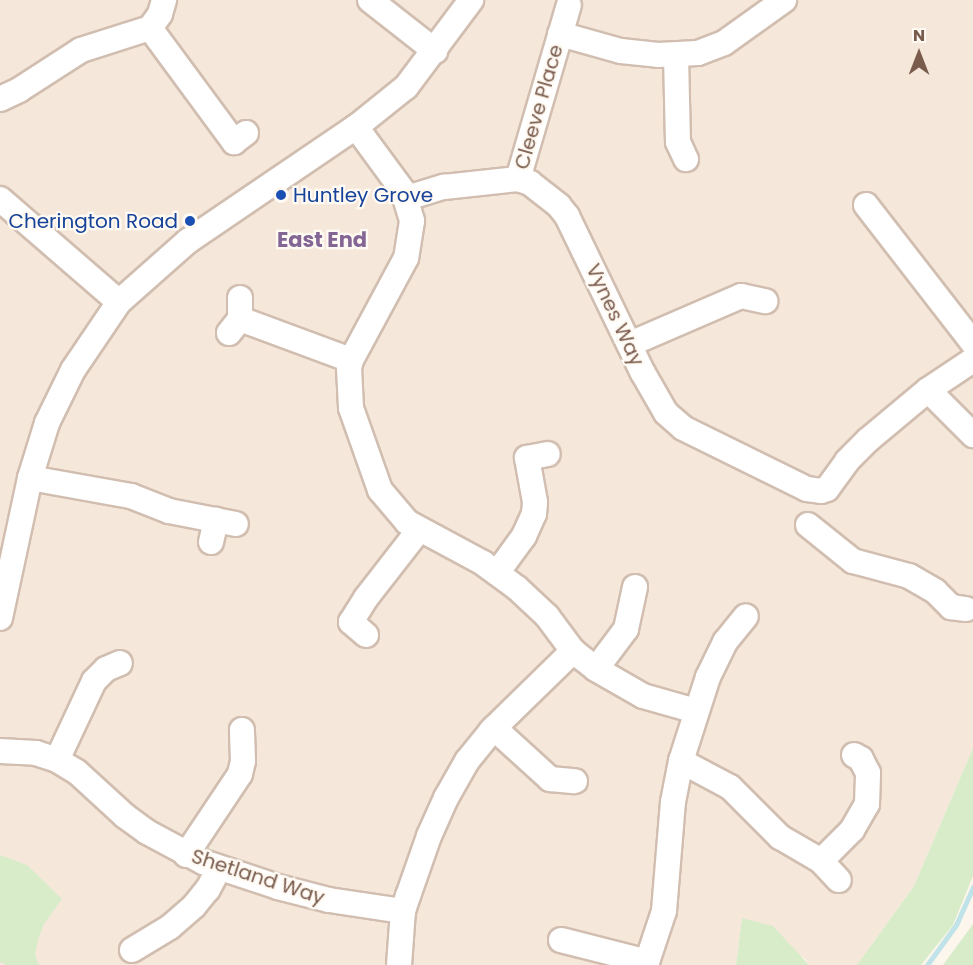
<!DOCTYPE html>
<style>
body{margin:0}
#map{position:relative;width:973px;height:965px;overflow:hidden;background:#fdf6ec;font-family:Poppins,sans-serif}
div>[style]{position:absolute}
.residential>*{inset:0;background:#f5e8da}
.green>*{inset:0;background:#d8ecc9}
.stream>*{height:5px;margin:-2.5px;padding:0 2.5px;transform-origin:2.5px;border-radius:2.5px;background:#bfe3e8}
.roads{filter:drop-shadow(2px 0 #d1beb0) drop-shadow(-2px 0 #d1beb0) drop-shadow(0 2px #d1beb0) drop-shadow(0 -2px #d1beb0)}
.minor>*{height:24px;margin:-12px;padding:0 12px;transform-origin:12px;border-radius:12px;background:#fff}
.dots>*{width:16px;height:16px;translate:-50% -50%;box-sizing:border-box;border:3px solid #fffaf3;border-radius:50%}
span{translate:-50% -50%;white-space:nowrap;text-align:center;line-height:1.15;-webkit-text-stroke:4.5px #fffaf3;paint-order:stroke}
.street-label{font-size:20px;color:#7a5c4d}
.transit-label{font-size:20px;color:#164399}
.left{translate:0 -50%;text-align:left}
.right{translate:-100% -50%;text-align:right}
.neighbourhood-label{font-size:21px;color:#846695;font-weight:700}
.north{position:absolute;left:889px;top:24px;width:60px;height:60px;-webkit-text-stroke:4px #fffaf3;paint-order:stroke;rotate:0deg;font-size:16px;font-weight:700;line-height:24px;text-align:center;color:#7a5c4d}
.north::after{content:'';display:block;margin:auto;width:21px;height:27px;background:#7a5c4d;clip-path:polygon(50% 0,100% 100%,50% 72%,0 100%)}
</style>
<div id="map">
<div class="residential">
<i style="clip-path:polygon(0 0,973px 0,973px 748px,914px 886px,857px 965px,809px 965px,805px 959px,742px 918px,736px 965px,0 965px)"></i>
</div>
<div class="green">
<i style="clip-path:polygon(973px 748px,973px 876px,953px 925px,921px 965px,857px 965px,914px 886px)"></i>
<i style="clip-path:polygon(0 855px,27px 865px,62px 899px,44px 924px,38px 940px,35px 955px,39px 965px,6px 965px,0 962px)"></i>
<i style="clip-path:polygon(742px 918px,773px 926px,809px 965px,736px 965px)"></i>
<i style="clip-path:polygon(973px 924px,973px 965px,943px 965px)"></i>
</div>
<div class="stream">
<i style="left:927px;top:965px;width:49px;rotate:-54.1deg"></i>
<i style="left:956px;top:925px;width:42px;rotate:-65.9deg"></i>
</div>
<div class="roads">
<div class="minor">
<i style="left:370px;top:0;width:83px;rotate:38.1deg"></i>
<i style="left:150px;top:28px;width:142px;rotate:53.6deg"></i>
<i style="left:234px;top:142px;width:15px;rotate:-37deg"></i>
<i style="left:560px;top:34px;width:63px;rotate:15.6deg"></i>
<i style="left:621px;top:51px;width:37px;rotate:6deg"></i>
<i style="left:658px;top:55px;width:40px;rotate:-2.9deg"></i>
<i style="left:698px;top:53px;width:28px;rotate:-21deg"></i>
<i style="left:724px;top:43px;width:74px;rotate:-35.6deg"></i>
<i style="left:676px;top:55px;width:87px;rotate:88.7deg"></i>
<i style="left:678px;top:142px;width:19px;rotate:65deg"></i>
<i style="left:0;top:99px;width:21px;rotate:-25deg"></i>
<i style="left:19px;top:90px;width:74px;rotate:-32.8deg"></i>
<i style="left:81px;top:50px;width:72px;rotate:-17.7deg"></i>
<i style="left:150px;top:28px;width:17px;rotate:-54deg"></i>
<i style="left:160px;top:14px;width:15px;rotate:-74deg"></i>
<i style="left:356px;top:127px;width:79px;rotate:53.7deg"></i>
<i style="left:403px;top:191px;width:31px;rotate:73deg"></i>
<i style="left:412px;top:221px;width:37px;rotate:99deg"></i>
<i style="left:406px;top:258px;width:116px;rotate:118.3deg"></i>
<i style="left:351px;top:360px;width:8px;rotate:104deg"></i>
<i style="left:349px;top:368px;width:40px;rotate:87.1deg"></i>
<i style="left:351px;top:408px;width:87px;rotate:70.5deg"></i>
<i style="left:380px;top:490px;width:42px;rotate:49.8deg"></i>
<i style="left:407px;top:522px;width:86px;rotate:28.3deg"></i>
<i style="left:483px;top:563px;width:42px;rotate:36.3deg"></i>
<i style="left:517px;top:588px;width:41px;rotate:43deg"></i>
<i style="left:547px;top:616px;width:44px;rotate:53.4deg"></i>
<i style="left:573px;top:651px;width:29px;rotate:38deg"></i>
<i style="left:596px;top:669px;width:54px;rotate:29.9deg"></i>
<i style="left:643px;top:696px;width:55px;rotate:15.8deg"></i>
<i style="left:518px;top:179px;width:181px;rotate:-73.7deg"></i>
<i style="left:407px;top:198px;width:39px;rotate:-17deg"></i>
<i style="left:444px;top:187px;width:74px;rotate:-6.2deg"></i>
<i style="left:518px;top:179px;width:13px;rotate:18deg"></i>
<i style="left:530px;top:183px;width:37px;rotate:38deg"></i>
<i style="left:559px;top:206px;width:13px;rotate:51deg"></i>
<i style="left:567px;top:216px;width:174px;rotate:64.2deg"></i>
<i style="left:643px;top:373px;width:46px;rotate:60.1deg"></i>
<i style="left:666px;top:413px;width:23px;rotate:41deg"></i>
<i style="left:683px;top:428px;width:138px;rotate:26.2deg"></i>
<i style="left:807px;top:489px;width:14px;rotate:8deg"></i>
<i style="left:821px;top:491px;width:6px;rotate:-18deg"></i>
<i style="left:827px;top:489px;width:34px;rotate:-54deg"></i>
<i style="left:847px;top:461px;width:30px;rotate:-45deg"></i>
<i style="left:868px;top:440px;width:78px;rotate:-39.8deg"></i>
<i style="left:928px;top:390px;width:54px;rotate:-33.7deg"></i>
<i style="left:0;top:199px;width:157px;rotate:40.9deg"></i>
<i style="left:866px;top:205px;width:175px;rotate:52.2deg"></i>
<i style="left:240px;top:319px;width:118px;rotate:20.3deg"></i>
<i style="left:229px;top:333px;width:18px;rotate:-52deg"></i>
<i style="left:240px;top:319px;width:21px;rotate:-90deg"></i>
<i style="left:630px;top:344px;width:121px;rotate:-23.4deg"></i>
<i style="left:741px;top:296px;width:25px;rotate:12deg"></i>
<i style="left:928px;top:390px;width:64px;rotate:45deg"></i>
<i style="left:30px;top:478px;width:103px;rotate:10.1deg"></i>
<i style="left:131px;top:496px;width:41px;rotate:21.5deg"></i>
<i style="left:169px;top:511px;width:68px;rotate:11deg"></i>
<i style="left:808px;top:525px;width:58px;rotate:38.7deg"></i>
<i style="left:853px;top:561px;width:58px;rotate:15deg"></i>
<i style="left:909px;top:576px;width:30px;rotate:30deg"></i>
<i style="left:935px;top:591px;width:23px;rotate:45deg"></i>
<i style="left:951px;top:607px;width:15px;rotate:8deg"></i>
<i style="left:211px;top:542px;width:23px;rotate:-77deg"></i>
<i style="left:497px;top:573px;width:46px;rotate:-53.9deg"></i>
<i style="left:524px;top:536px;width:24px;rotate:-66deg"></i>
<i style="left:534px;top:514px;width:12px;rotate:-85deg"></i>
<i style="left:535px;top:502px;width:45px;rotate:-100.3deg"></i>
<i style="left:527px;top:458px;width:21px;rotate:-11deg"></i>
<i style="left:0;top:618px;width:143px;rotate:-77.9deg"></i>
<i style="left:30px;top:478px;width:58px;rotate:-72.8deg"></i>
<i style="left:47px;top:423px;width:59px;rotate:-63.9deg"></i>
<i style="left:73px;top:370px;width:82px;rotate:-55.9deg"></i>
<i style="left:119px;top:302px;width:92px;rotate:-41.5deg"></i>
<i style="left:188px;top:241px;width:203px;rotate:-34.2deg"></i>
<i style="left:356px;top:127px;width:64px;rotate:-38.7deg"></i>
<i style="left:406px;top:87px;width:109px;rotate:-53.2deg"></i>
<i style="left:366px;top:635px;width:20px;rotate:-139deg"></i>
<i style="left:351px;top:622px;width:28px;rotate:-58deg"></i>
<i style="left:366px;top:598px;width:86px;rotate:-52.1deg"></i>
<i style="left:596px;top:669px;width:50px;rotate:-53.1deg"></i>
<i style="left:626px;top:629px;width:43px;rotate:-77.9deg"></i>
<i style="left:494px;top:728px;width:76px;rotate:42.3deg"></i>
<i style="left:550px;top:779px;width:25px;rotate:5deg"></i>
<i style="left:0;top:751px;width:36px;rotate:3deg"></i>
<i style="left:36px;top:753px;width:22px;rotate:18deg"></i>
<i style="left:57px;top:760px;width:23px;rotate:31deg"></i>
<i style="left:77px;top:772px;width:65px;rotate:42.5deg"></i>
<i style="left:125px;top:816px;width:27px;rotate:36deg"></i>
<i style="left:147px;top:832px;width:64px;rotate:28.2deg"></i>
<i style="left:203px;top:862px;width:79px;rotate:18.4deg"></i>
<i style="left:278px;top:887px;width:53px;rotate:14.3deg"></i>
<i style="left:329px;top:900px;width:75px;rotate:8.5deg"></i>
<i style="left:57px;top:760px;width:87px;rotate:-64.9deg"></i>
<i style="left:94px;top:681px;width:17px;rotate:-45deg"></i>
<i style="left:106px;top:669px;width:15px;rotate:-23deg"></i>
<i style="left:681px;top:761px;width:55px;rotate:28deg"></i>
<i style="left:730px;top:787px;width:71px;rotate:45deg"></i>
<i style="left:780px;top:837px;width:48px;rotate:30.3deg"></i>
<i style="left:821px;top:861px;width:26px;rotate:47deg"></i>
<i style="left:186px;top:855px;width:97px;rotate:-56.3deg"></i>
<i style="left:240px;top:774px;width:13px;rotate:-77deg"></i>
<i style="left:243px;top:761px;width:31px;rotate:-92deg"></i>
<i style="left:821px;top:861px;width:44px;rotate:-45deg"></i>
<i style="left:852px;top:830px;width:30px;rotate:-60deg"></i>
<i style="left:867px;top:804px;width:31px;rotate:-88deg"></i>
<i style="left:868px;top:773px;width:16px;rotate:-117deg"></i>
<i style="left:861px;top:759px;width:8px;rotate:-150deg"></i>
<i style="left:561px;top:940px;width:89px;rotate:14.3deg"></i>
<i style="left:132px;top:950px;width:44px;rotate:-31.2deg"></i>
<i style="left:170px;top:927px;width:32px;rotate:-41deg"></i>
<i style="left:194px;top:906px;width:22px;rotate:-51deg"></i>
<i style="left:208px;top:889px;width:24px;rotate:-62deg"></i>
<i style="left:399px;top:965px;width:54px;rotate:-85.8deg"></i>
<i style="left:403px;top:911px;width:16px;rotate:-72deg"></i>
<i style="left:408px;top:896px;width:64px;rotate:-70.7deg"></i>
<i style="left:429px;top:836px;width:42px;rotate:-65.9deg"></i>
<i style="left:446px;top:798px;width:43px;rotate:-60.4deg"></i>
<i style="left:467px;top:761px;width:38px;rotate:-51deg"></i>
<i style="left:491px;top:731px;width:115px;rotate:-44.3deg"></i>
<i style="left:646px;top:965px;width:57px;rotate:-71.6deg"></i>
<i style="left:664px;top:911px;width:109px;rotate:-85.3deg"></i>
<i style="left:673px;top:802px;width:42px;rotate:-79deg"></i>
<i style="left:681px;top:761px;width:88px;rotate:-72.2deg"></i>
<i style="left:708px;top:677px;width:39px;rotate:-64deg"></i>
<i style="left:725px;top:642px;width:33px;rotate:-51deg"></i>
</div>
</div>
<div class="dots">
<i style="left:281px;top:195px;background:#1a4fb4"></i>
<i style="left:190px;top:221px;background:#1a4fb4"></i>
</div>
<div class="street-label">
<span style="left:539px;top:107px;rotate:-74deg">Cleeve Place</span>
<span style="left:615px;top:315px;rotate:65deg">Vynes Way</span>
<span style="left:258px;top:877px;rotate:18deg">Shetland Way</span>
</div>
<div class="transit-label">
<span class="left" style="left:293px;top:195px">Huntley Grove</span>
<span class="right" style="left:178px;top:221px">Cherington Road</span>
</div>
<div class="neighbourhood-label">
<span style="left:322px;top:240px">East End</span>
</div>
<div class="north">N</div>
</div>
